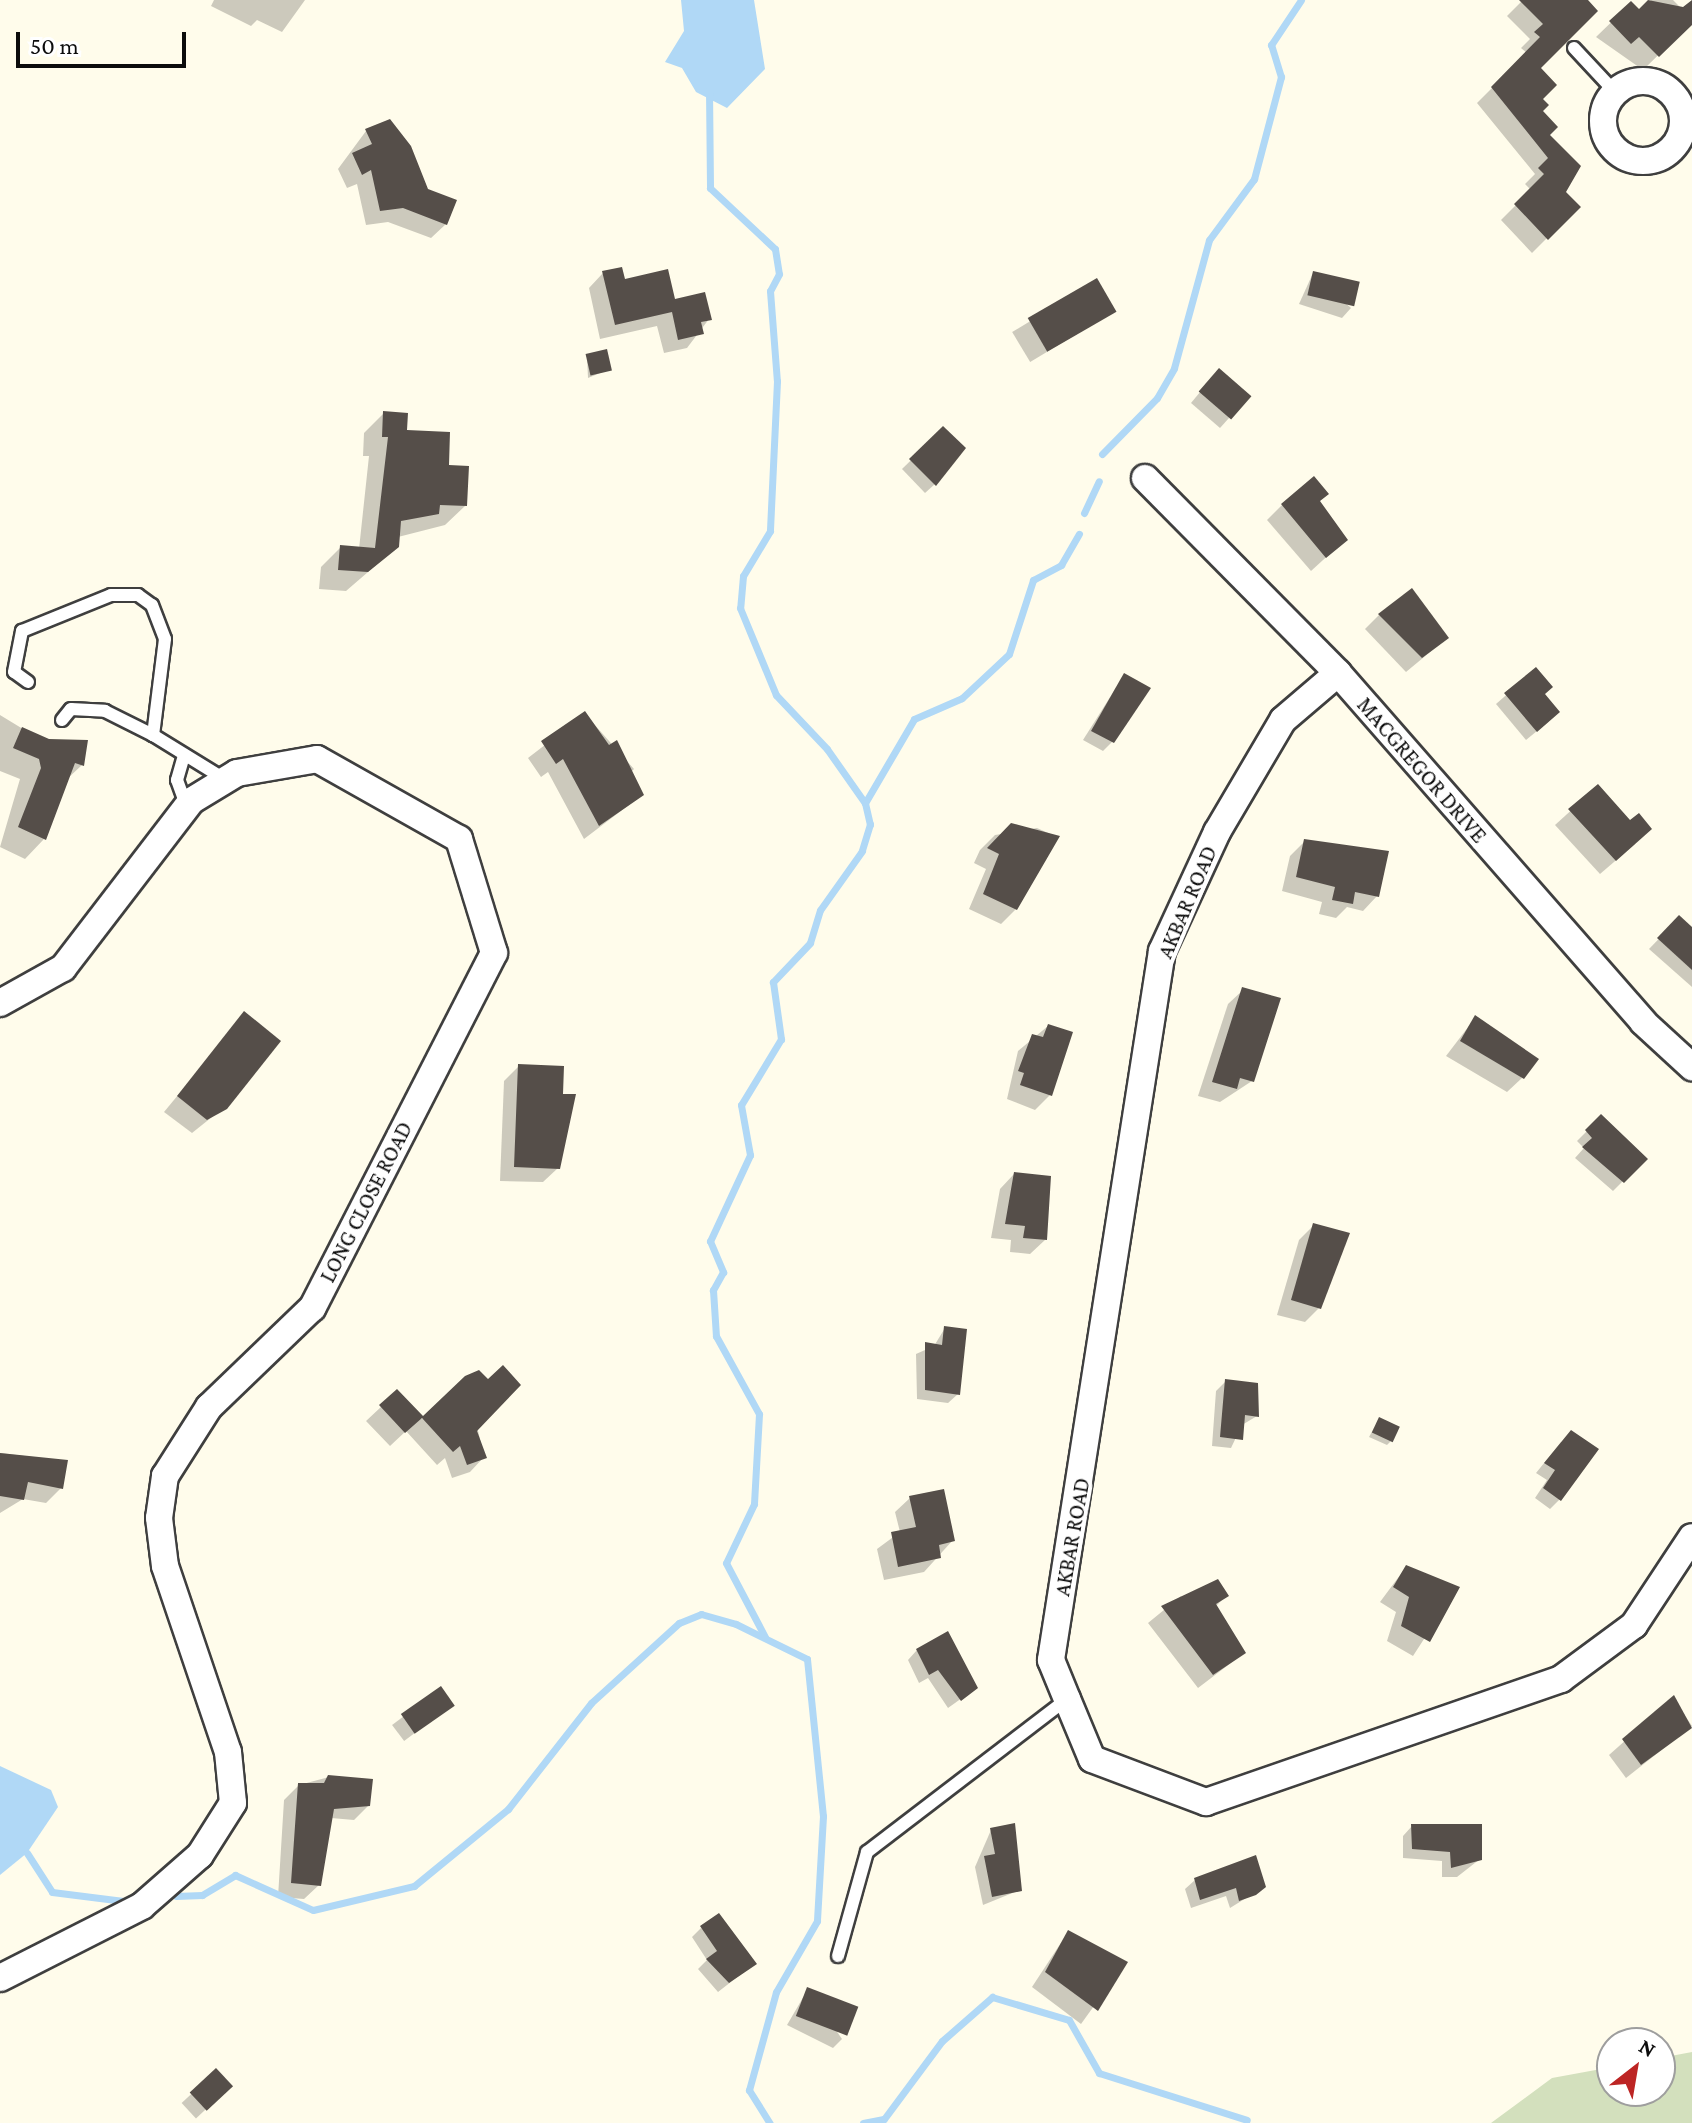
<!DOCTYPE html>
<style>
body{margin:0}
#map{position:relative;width:1692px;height:2123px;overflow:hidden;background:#fffceb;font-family:"Crimson Pro",serif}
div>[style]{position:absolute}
.cemetery>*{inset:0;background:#d3e0bd}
.water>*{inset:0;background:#b0d8f6}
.shadow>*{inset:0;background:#0003;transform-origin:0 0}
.stream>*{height:7px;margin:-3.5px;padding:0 3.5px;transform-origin:3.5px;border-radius:3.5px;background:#b0d8f6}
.building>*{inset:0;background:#554e49;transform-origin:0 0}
.roads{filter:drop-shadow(2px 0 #3f3f3f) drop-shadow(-2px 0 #3f3f3f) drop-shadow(0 2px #3f3f3f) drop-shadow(0 -2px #3f3f3f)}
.service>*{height:12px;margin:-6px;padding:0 6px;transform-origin:6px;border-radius:6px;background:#fff}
.minor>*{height:26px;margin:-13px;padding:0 13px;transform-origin:13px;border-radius:13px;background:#fff}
.minor>.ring{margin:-13px;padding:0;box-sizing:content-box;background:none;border:26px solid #fff;border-radius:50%}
span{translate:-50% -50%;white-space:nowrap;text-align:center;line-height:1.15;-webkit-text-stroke:8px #fff;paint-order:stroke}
.street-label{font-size:22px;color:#0c0c0c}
.north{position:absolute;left:1596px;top:2027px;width:80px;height:80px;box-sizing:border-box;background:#fff;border:2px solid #9e9e9e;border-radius:50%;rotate:31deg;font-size:22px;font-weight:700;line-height:32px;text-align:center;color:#0c0c0c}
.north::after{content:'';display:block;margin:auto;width:28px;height:36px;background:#bd2524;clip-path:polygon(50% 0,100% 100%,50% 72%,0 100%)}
.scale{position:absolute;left:16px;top:32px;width:170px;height:36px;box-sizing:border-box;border:4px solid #0c0c0c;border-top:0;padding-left:10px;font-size:24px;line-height:28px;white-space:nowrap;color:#0c0c0c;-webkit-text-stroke:6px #fff;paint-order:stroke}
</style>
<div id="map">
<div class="cemetery">
<i style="clip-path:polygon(1692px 2052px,1692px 2123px,1491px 2123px,1552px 2078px,1612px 2067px,1612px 2091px,1660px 2091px,1660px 2058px)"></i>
</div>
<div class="water">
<i style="clip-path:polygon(681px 0,754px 0,765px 69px,727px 108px,696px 92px,682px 68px,665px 62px,684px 31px)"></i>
<i style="clip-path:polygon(0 1766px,51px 1790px,58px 1807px,27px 1853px,0 1875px)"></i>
</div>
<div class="shadow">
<i style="clip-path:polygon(214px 0,305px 0,282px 32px,257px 20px,251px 26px,211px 6px)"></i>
<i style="clip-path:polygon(1523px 0,1585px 0,1538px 68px,1540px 111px,1563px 192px,1578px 207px,1532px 253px,1501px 220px,1531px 190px,1525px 184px,1535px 174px,1477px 103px,1527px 53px,1521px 48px,1530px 39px,1507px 16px)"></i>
<i style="clip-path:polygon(1651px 0,1673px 0,1683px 10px,1692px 2px,1692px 22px,1643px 70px,1596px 37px,1631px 3px,1639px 12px)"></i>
<i style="clip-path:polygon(366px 131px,426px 191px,446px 224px,431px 238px,388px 222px,366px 225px,357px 184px,347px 188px,338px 169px)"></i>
<i style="clip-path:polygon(603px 273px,674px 301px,709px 319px,687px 348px,664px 353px,657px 326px,600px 339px,589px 288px)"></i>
<i style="clip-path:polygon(1313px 273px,1351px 308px,1342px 318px,1299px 304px)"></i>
<i style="left:1097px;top:281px;width:35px;height:99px;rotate:59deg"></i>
<i style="clip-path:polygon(587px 356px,610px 369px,588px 378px)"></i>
<i style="clip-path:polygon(1210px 380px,1229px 418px,1220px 428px,1191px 403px)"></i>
<i style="clip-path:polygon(384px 413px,465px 506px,445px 525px,398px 537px,397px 547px,346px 591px,319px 589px,321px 567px,341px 547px,359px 549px,369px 456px,363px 456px,364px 433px)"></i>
<i style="clip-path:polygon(943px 429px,935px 484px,925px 493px,902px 469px)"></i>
<i style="clip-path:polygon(1318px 502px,1345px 540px,1311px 571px,1267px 520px,1282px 505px)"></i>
<i style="clip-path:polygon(1379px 615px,1447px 638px,1406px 672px,1365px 629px)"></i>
<i style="clip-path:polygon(1536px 669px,1548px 722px,1526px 740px,1496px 704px)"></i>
<i style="clip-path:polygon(1124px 675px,1112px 742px,1103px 751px,1083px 740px)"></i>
<i style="clip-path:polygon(585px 714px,634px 769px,628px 775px,642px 795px,584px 839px,548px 772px,541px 777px,528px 758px)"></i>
<i style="clip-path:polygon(0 715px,82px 765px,66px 780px,44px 839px,25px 859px,0 847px,20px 779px,0 771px)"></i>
<i style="clip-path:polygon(1598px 786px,1635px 844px,1600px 874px,1555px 825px)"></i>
<i style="clip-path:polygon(1037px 828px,1057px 837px,1016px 909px,1001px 924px,969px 909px,986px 869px,974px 863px,980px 850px,995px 835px)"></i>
<i style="clip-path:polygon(1305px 841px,1387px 852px,1377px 896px,1363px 911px,1347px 907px,1336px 918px,1319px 914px,1322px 902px,1282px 891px,1290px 856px)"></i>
<i style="clip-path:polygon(1679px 918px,1692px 932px,1692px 987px,1649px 949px)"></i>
<i style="clip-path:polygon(1243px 990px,1252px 1081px,1220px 1102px,1198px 1096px,1228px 1004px)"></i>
<i style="clip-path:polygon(245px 1014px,217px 1113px,192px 1133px,164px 1112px)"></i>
<i style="clip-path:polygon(1475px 1018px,1522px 1078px,1507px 1092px,1446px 1056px)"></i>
<i style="clip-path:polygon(1048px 1026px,1050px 1095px,1035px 1110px,1007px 1099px,1018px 1051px)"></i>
<i style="clip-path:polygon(519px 1066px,558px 1168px,543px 1182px,500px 1181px,504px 1081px)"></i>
<i style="clip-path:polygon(1601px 1117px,1645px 1159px,1613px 1191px,1575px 1158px,1584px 1148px,1577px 1141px)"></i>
<i style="clip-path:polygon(1014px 1174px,1045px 1240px,1030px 1254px,1010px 1252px,1011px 1240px,991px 1238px,1000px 1189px)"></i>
<i style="clip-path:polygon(1314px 1225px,1320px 1307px,1305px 1322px,1277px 1315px,1299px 1240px)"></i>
<i style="clip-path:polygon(945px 1328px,958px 1394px,948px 1403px,917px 1399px,916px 1354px,934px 1346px)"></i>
<i style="clip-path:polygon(466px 1378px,484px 1457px,470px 1472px,452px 1478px,445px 1458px,437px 1465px,406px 1431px,390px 1446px,366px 1421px,397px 1392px,422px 1419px)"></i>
<i style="clip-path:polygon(1226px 1381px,1257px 1416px,1242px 1425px,1231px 1448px,1212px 1446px,1216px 1391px)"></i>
<i style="clip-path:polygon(1379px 1419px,1391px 1441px,1387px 1445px,1369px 1437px)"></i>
<i style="clip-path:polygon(1561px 1442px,1560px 1499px,1550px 1509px,1535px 1498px,1547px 1480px,1536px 1473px)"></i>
<i style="clip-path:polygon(0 1453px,66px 1461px,61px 1488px,46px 1503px,23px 1499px,0 1513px)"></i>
<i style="clip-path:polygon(910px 1498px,953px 1540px,924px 1572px,884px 1580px,877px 1549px,900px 1532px,895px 1512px)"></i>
<i style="clip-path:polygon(1406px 1567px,1457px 1588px,1413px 1656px,1387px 1641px,1396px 1612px,1380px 1602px)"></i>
<i style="clip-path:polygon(1181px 1596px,1186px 1603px,1226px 1596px,1215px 1607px,1244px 1653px,1198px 1688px,1148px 1623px)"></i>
<i style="clip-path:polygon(917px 1650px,976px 1688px,948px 1708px,928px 1678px,919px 1683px,908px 1660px)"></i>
<i style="left:440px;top:1689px;width:20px;height:60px;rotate:53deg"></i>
<i style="clip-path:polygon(1673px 1698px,1692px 1726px,1626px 1778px,1609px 1755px)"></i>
<i style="clip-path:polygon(329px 1777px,368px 1806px,354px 1820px,331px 1818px,319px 1885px,304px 1899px,278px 1897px,284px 1800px,299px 1785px)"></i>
<i style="clip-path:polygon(1412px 1826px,1480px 1859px,1457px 1877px,1442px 1877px,1442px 1861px,1403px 1858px,1403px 1836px)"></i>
<i style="clip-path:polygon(991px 1830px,1020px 1890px,983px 1905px,975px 1867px)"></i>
<i style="clip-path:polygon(1195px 1880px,1264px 1887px,1230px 1908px,1226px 1896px,1191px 1908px,1185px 1889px)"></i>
<i style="clip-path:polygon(701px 1928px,754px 1964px,718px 1992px,698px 1969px,707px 1960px,692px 1937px)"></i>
<i style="clip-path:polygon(1068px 1932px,1125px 1963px,1081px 2024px,1032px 1987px)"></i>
<i style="clip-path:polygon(808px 1989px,842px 2039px,833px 2048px,787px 2025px)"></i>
<i style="left:216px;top:2071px;width:21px;height:47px;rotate:47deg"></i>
</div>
<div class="stream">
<i style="left:709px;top:90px;width:98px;rotate:89.4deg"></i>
<i style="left:710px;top:188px;width:89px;rotate:43.2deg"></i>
<i style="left:775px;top:249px;width:25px;rotate:81deg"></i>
<i style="left:779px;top:274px;width:19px;rotate:118deg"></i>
<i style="left:770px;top:291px;width:90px;rotate:85.6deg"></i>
<i style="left:777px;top:381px;width:150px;rotate:92.7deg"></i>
<i style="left:770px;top:531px;width:52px;rotate:121deg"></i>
<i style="left:743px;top:576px;width:32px;rotate:95deg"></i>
<i style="left:740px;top:608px;width:94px;rotate:67.5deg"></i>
<i style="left:776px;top:695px;width:74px;rotate:46.6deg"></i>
<i style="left:827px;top:749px;width:66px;rotate:54.9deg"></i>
<i style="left:865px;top:803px;width:22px;rotate:77deg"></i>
<i style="left:870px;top:824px;width:28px;rotate:107deg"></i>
<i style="left:862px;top:851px;width:72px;rotate:125.4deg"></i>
<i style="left:820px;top:910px;width:34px;rotate:107deg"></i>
<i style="left:810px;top:943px;width:54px;rotate:133.5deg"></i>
<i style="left:773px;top:982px;width:58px;rotate:82deg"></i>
<i style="left:781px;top:1039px;width:77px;rotate:121.2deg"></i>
<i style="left:741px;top:1105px;width:51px;rotate:79.8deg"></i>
<i style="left:750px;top:1155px;width:95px;rotate:114.9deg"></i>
<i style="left:710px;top:1241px;width:34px;rotate:67deg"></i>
<i style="left:723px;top:1272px;width:21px;rotate:119deg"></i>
<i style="left:713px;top:1290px;width:46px;rotate:86.3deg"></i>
<i style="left:716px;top:1336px;width:89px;rotate:61.1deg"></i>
<i style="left:759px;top:1414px;width:90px;rotate:93.2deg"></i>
<i style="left:754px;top:1504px;width:65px;rotate:115.4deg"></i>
<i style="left:726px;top:1563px;width:84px;rotate:62.2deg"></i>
<i style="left:1102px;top:454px;width:78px;rotate:-45.5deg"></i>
<i style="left:1157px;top:398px;width:34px;rotate:-60deg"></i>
<i style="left:1174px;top:368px;width:133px;rotate:-74.7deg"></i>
<i style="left:1209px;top:240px;width:76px;rotate:-53.6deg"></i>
<i style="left:1254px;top:179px;width:106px;rotate:-75.2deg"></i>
<i style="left:1281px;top:77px;width:34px;rotate:-107deg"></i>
<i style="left:1271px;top:45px;width:54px;rotate:-56.3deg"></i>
<i style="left:1084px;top:513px;width:35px;rotate:-65deg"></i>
<i style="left:865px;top:803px;width:97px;rotate:-59.7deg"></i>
<i style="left:914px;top:719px;width:52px;rotate:-23.6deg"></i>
<i style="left:962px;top:698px;width:64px;rotate:-43.1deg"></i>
<i style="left:1009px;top:654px;width:78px;rotate:-72deg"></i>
<i style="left:1033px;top:580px;width:32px;rotate:-28deg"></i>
<i style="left:1061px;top:565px;width:36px;rotate:-60deg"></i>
<i style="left:27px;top:1853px;width:46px;rotate:57.3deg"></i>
<i style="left:52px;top:1892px;width:72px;rotate:7.2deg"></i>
<i style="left:176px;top:1896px;width:26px;rotate:-2deg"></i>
<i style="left:202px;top:1895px;width:39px;rotate:-31deg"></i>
<i style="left:235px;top:1875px;width:85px;rotate:24.2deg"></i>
<i style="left:313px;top:1910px;width:104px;rotate:-13.4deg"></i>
<i style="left:414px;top:1886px;width:122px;rotate:-39.3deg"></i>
<i style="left:508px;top:1809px;width:135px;rotate:-51.9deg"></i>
<i style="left:591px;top:1703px;width:119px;rotate:-42.3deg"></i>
<i style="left:679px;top:1623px;width:24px;rotate:-22deg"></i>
<i style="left:701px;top:1614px;width:36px;rotate:16deg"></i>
<i style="left:736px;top:1624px;width:79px;rotate:26.2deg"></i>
<i style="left:807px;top:1659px;width:158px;rotate:84.2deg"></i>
<i style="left:823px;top:1816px;width:105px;rotate:93.3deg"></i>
<i style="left:817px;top:1921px;width:82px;rotate:120deg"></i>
<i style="left:776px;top:1992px;width:102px;rotate:105.4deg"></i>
<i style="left:749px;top:2090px;width:39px;rotate:58deg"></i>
<i style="left:863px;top:2123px;width:21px;rotate:-11deg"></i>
<i style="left:884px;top:2119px;width:97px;rotate:-53.4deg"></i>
<i style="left:942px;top:2041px;width:67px;rotate:-41.3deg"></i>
<i style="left:992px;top:1997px;width:80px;rotate:16.6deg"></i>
<i style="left:1069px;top:2020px;width:61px;rotate:60.5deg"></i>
<i style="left:1099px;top:2073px;width:155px;rotate:17.6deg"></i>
</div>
<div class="building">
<i style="clip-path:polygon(1519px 0,1588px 0,1598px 11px,1541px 68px,1557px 85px,1543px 99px,1549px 105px,1543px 111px,1558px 127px,1550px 135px,1581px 166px,1566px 192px,1581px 207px,1548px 240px,1514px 204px,1544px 174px,1538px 168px,1548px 158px,1491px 87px,1540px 37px,1534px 32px,1543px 24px)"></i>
<i style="clip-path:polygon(1648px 0,1683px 7px,1692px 0,1692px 25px,1659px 57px,1639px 37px,1631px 44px,1609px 21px,1631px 1px,1639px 9px)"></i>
<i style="clip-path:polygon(390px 119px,411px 146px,428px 189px,457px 200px,447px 225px,403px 208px,380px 211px,371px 170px,362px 175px,352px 153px,372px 144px,365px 129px)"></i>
<i style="clip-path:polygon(622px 267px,625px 279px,668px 269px,675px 299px,705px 292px,712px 320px,701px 322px,704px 334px,678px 340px,672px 312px,615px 325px,602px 271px)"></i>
<i style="left:1313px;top:271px;width:48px;height:25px;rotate:13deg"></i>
<i style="left:1097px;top:278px;width:39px;height:80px;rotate:60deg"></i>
<i style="left:607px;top:349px;width:22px;height:22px;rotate:77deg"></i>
<i style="left:1219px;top:368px;width:43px;height:31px;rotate:41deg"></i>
<i style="clip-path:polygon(383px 411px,408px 413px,407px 430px,450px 432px,449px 465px,469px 466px,467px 506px,440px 505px,439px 514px,401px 521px,399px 547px,368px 572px,338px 570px,340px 545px,375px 548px,388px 437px,382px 437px)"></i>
<i style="clip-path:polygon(943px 426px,966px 448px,936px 486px,909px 459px)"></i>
<i style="clip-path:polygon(1314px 476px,1329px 494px,1320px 501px,1348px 540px,1326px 558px,1281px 504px)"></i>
<i style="clip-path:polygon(1412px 588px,1449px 638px,1422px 658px,1378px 614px)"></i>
<i style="clip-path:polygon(1536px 667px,1553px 687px,1545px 694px,1560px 712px,1537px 732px,1504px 693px)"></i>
<i style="clip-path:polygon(1124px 673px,1151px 688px,1114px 743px,1091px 731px)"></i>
<i style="clip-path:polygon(585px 711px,609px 745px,617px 740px,644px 795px,599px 826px,563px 759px,556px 764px,541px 741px)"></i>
<i style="clip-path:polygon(22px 727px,49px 739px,88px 740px,84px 766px,75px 763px,46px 840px,18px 827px,41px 768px,39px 759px,13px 748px)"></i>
<i style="clip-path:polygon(1598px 784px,1630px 820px,1639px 813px,1652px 829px,1616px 861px,1568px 809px)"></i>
<i style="clip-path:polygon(1011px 823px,1060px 836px,1017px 910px,983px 894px,999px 854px,987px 848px)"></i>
<i style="clip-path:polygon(1304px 839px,1389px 851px,1379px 897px,1355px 892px,1353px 904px,1332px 900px,1335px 887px,1296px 877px)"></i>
<i style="clip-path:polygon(1679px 915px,1692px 927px,1692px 970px,1657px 938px)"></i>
<i style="clip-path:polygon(1242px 987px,1281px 998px,1254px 1082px,1240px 1078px,1237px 1089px,1212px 1082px)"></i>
<i style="clip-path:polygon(244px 1011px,281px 1041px,227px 1109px,207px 1120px,177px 1096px)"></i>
<i style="clip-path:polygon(1475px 1015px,1539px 1059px,1524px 1079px,1460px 1041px)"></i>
<i style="clip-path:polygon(1048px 1024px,1073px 1032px,1052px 1096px,1020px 1085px,1024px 1073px,1018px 1071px,1032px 1034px,1043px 1037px)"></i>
<i style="clip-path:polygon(518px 1064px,564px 1066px,563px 1094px,576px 1094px,560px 1169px,514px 1167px)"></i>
<i style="clip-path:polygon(1601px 1114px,1648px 1159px,1624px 1183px,1582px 1147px,1592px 1138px,1585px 1130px)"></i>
<i style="clip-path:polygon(1014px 1172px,1051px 1176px,1047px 1240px,1023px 1238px,1025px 1226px,1005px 1224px)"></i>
<i style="clip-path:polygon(1313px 1223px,1350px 1233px,1321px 1309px,1291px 1300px)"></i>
<i style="clip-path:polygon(944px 1326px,967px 1329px,960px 1395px,925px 1390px,925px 1342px,942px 1345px)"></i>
<i style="clip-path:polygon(503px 1365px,521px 1385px,477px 1431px,487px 1458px,467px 1465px,460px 1446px,453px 1452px,422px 1418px,405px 1433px,379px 1405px,397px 1389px,423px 1416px,465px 1376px,479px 1370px,488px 1379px)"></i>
<i style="clip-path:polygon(1225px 1379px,1258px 1383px,1259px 1417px,1245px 1415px,1243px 1440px,1220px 1437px)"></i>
<i style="left:1379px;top:1417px;width:23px;height:17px;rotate:25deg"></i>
<i style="clip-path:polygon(1571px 1430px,1599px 1449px,1561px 1501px,1543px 1488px,1555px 1470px,1544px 1463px)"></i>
<i style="clip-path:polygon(0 1453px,68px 1460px,63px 1489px,28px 1482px,24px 1500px,0 1496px)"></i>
<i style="clip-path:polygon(944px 1489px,955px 1541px,939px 1545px,941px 1558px,898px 1567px,891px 1532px,916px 1527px,909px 1496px)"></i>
<i style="clip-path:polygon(1406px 1565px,1460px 1587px,1430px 1642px,1401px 1626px,1409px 1597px,1393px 1587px)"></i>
<i style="clip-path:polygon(1218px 1579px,1229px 1596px,1216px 1604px,1246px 1653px,1213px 1675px,1161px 1606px)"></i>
<i style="clip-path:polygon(948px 1631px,978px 1688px,961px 1701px,938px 1670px,929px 1675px,916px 1649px)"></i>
<i style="left:441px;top:1686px;width:24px;height:49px;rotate:55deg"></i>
<i style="clip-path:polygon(1674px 1695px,1692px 1728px,1641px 1765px,1622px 1739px)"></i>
<i style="clip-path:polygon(328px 1775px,373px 1779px,370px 1806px,334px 1809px,321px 1886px,291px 1883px,298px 1783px,324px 1783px)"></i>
<i style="clip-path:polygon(1015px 1823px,1022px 1891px,992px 1897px,984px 1856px,995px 1854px,990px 1828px)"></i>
<i style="clip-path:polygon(1411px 1824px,1482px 1824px,1482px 1860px,1451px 1868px,1450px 1852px,1412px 1849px)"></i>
<i style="clip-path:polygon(1256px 1855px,1266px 1887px,1256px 1895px,1239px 1901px,1236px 1888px,1200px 1900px,1194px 1878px)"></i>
<i style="clip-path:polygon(719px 1913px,757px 1964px,729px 1983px,706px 1959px,717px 1951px,700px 1926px)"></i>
<i style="clip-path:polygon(1068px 1930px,1128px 1962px,1098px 2011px,1045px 1972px)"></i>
<i style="left:807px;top:1987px;width:55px;height:31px;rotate:21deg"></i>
<i style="left:216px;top:2068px;width:25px;height:36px;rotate:47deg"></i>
</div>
<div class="roads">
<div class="service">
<i style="left:1574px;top:48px;width:60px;rotate:47deg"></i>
<i style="left:28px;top:682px;width:17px;rotate:-144deg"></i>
<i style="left:14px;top:672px;width:42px;rotate:-79deg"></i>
<i style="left:22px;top:631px;width:96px;rotate:-22deg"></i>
<i style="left:111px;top:595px;width:27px"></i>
<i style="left:138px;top:595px;width:17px;rotate:36deg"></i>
<i style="left:152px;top:605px;width:36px;rotate:69deg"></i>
<i style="left:165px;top:639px;width:97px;rotate:97.1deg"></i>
<i style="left:153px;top:735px;width:86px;rotate:31.7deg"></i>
<i style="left:62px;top:720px;width:14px;rotate:-51deg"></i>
<i style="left:71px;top:709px;width:34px;rotate:3deg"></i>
<i style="left:105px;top:711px;width:54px;rotate:26.6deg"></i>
<i style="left:183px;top:759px;width:22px;rotate:106deg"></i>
<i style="left:177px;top:780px;width:27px;rotate:70deg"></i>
<i style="left:838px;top:1956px;width:108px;rotate:-74.4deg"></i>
<i style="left:867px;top:1852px;width:252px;rotate:-37.4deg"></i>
</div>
<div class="minor">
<i class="ring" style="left:1603px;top:81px;width:54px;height:54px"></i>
<i style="left:1145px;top:478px;width:274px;rotate:45.3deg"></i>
<i style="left:1338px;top:673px;width:463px;rotate:48.8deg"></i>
<i style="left:1643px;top:1022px;width:67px;rotate:42.6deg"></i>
<i style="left:1338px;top:673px;width:72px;rotate:139.5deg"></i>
<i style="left:1283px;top:720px;width:130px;rotate:120.5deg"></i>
<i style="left:1217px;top:832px;width:131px;rotate:114.8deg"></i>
<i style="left:1162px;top:951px;width:718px;rotate:98.9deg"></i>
<i style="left:1051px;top:1660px;width:42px;rotate:67.7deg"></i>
<i style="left:1067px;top:1699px;width:65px;rotate:67.4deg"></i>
<i style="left:1092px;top:1759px;width:122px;rotate:20.7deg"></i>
<i style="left:1206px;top:1802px;width:376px;rotate:-19.1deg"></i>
<i style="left:1561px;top:1679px;width:91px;rotate:-36.5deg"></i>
<i style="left:1634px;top:1625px;width:105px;rotate:-56.6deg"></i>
<i style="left:0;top:1003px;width:72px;rotate:-29.1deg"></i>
<i style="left:63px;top:968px;width:210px;rotate:-52.5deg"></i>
<i style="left:191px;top:801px;width:54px;rotate:-31.3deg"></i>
<i style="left:237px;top:773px;width:81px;rotate:-9.9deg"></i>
<i style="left:317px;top:759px;width:163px;rotate:29.4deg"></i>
<i style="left:459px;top:839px;width:119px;rotate:72.9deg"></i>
<i style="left:494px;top:953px;width:399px;rotate:117.1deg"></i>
<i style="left:312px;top:1308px;width:143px;rotate:136.1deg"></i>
<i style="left:209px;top:1407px;width:82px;rotate:122.5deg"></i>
<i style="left:165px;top:1476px;width:42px;rotate:98.1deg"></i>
<i style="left:159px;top:1518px;width:48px;rotate:82.9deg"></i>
<i style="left:165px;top:1566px;width:196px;rotate:71.3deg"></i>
<i style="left:228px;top:1752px;width:51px;rotate:84.4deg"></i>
<i style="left:233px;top:1803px;width:62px;rotate:122.4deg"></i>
<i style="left:200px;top:1855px;width:77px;rotate:138.7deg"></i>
<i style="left:142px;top:1906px;width:159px;rotate:153.1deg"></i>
</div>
</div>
<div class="street-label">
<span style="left:1422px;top:770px;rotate:49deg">MACGREGOR DRIVE</span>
<span style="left:1187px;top:902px;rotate:-67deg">AKBAR ROAD</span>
<span style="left:366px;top:1202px;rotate:-63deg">LONG CLOSE ROAD</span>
<span style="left:1072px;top:1537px;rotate:-80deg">AKBAR ROAD</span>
</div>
<div class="north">N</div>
<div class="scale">50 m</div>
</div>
